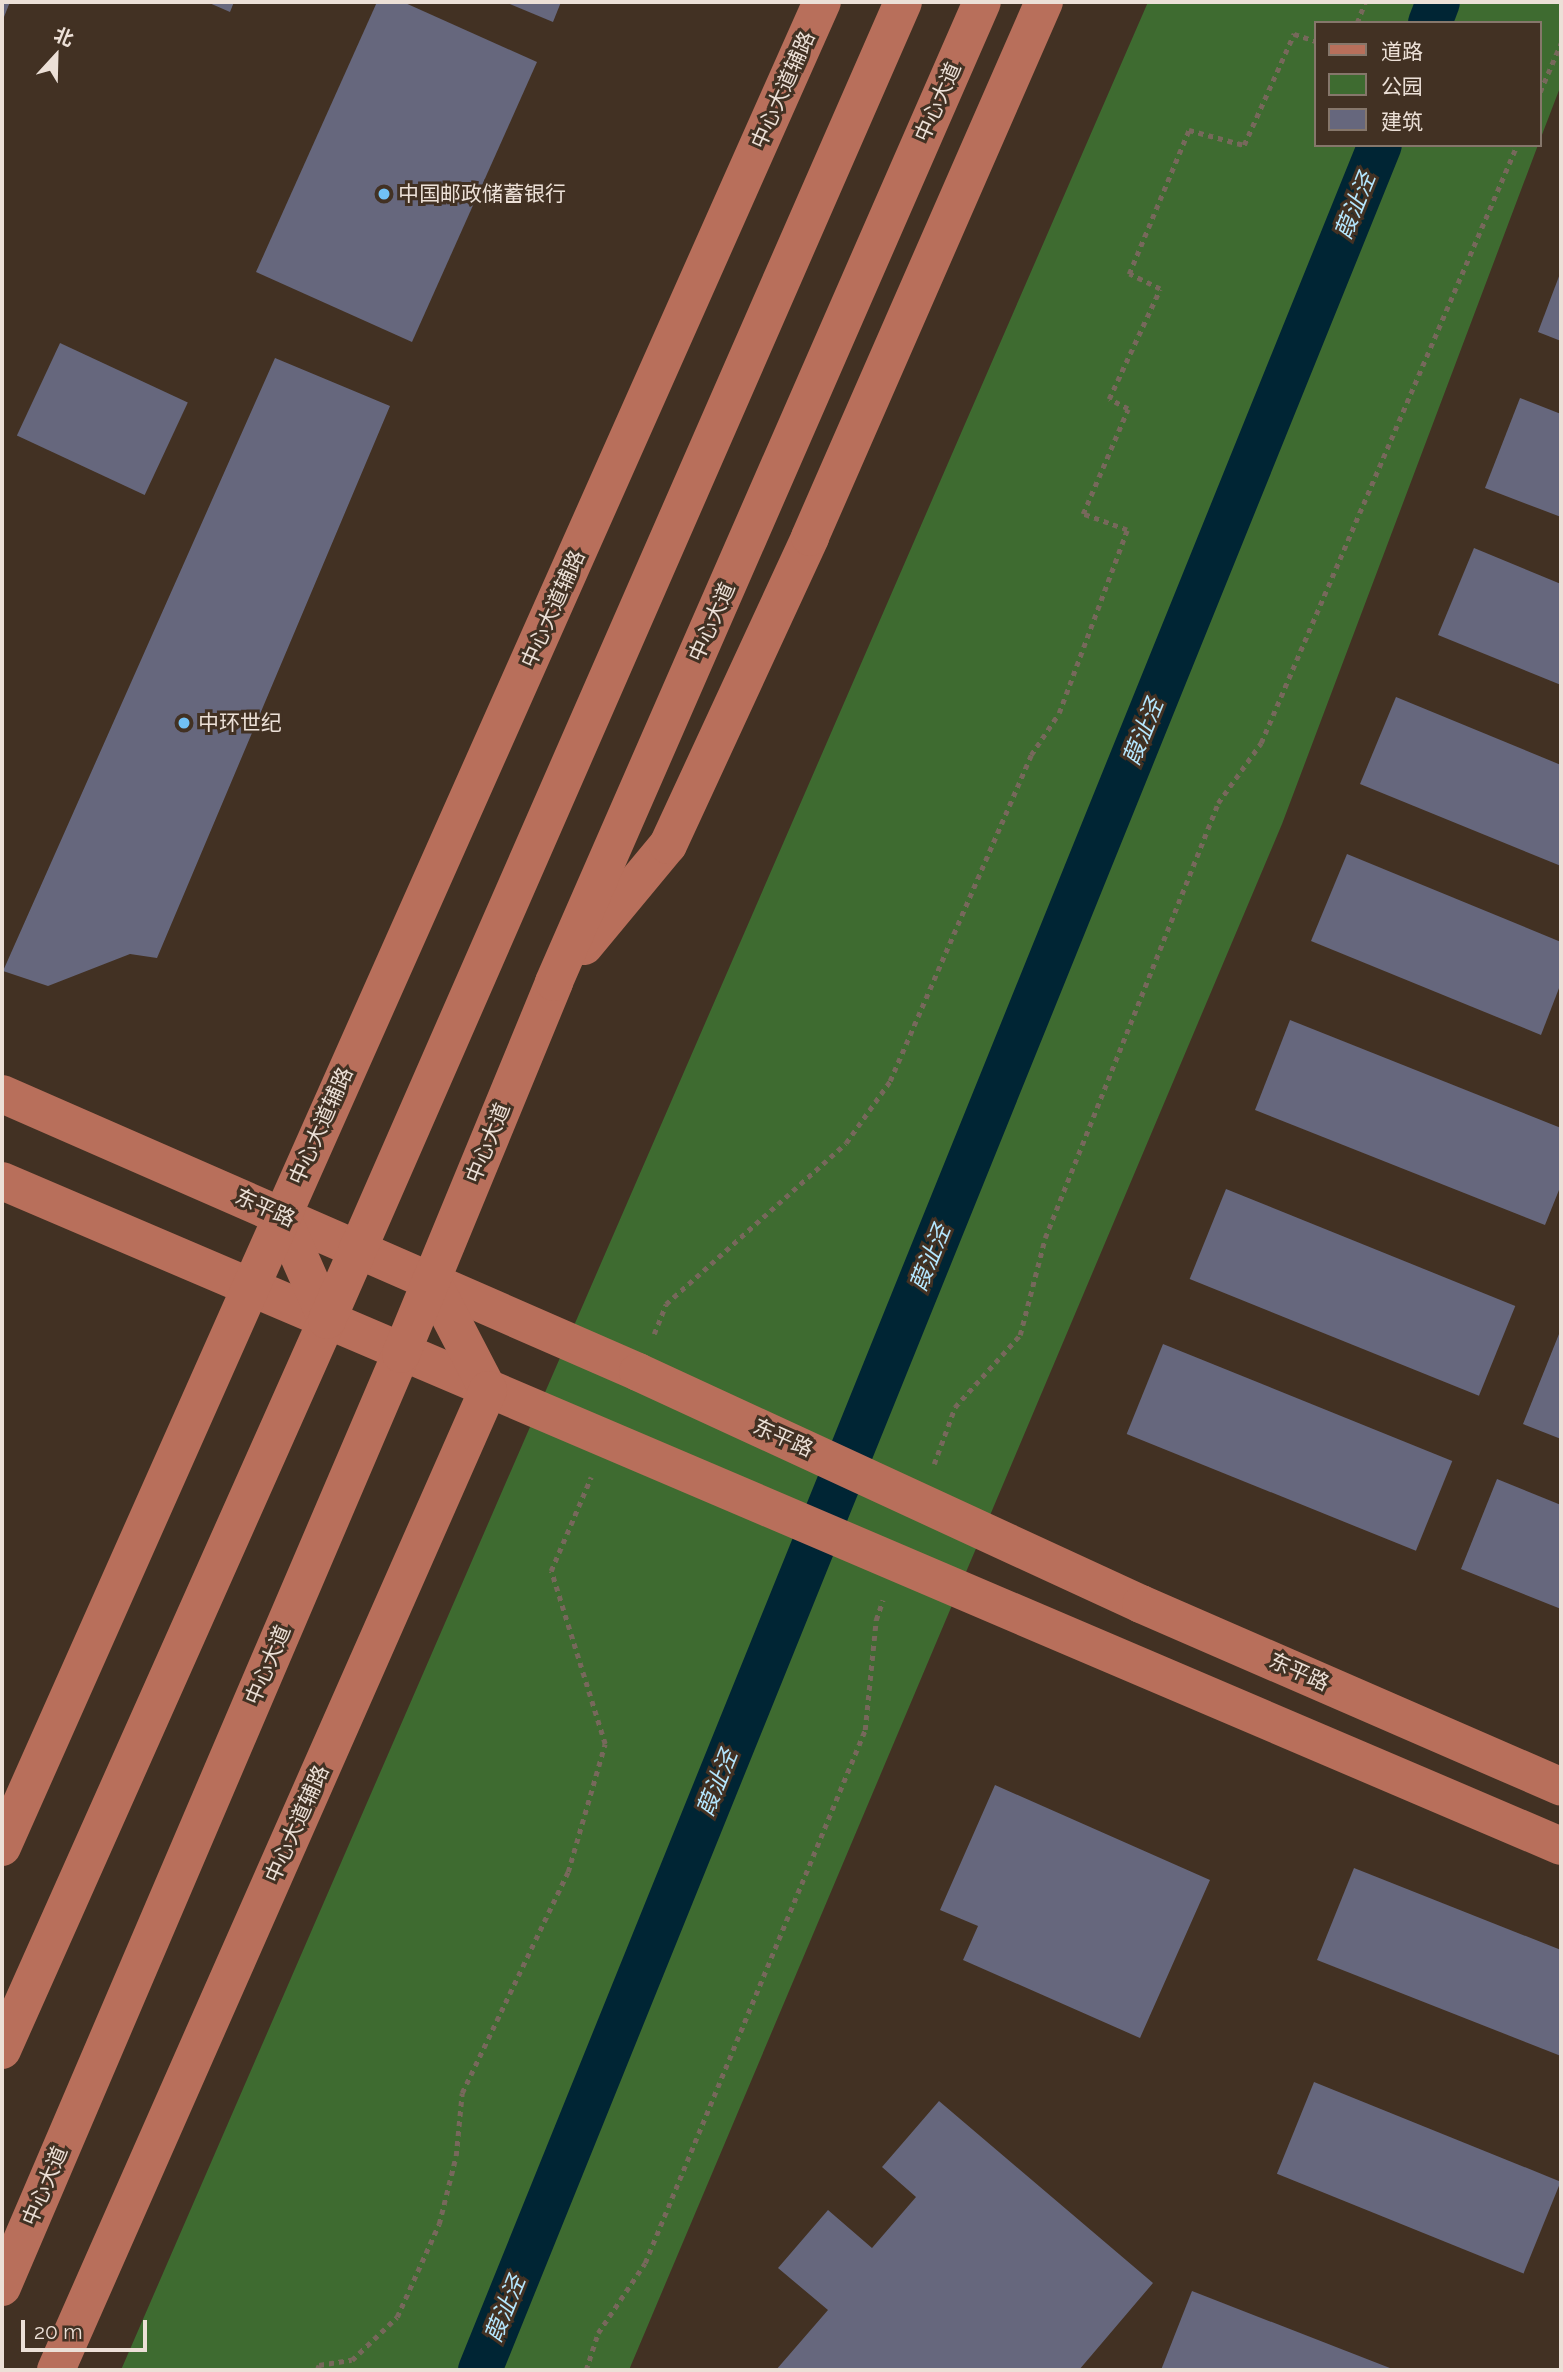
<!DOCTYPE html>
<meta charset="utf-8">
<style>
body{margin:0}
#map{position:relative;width:1563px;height:2372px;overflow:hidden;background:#423123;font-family:Raleway,"Noto Sans SC",sans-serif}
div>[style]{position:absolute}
.green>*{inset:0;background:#3e6b30}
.canal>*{height:44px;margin:-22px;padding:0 22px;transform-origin:22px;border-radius:22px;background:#002534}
.building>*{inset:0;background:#66677d;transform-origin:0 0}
.path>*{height:4.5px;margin-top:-2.25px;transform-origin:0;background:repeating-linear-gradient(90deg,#77685b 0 5px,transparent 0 10px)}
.major>*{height:38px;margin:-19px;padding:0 19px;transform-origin:19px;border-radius:19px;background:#b86f5b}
.dots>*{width:19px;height:19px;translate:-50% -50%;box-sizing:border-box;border:4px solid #423123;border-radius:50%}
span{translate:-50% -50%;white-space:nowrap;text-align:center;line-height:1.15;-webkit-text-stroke:6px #423123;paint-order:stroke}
.street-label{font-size:21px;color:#ece0d7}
.poi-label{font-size:21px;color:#ece0d7}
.left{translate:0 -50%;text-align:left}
.water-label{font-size:23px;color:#b4e6fe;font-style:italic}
.frame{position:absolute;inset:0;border:4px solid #ece0d7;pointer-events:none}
.legend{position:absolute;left:1314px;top:21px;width:228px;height:126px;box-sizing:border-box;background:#423123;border:2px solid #86776b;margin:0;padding:9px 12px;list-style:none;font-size:21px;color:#ece0d7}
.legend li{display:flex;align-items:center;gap:14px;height:35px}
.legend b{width:35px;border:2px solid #86776b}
.north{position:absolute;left:21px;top:21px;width:70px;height:70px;-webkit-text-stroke:5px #423123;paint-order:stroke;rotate:22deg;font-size:19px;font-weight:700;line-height:28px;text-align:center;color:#ece0d7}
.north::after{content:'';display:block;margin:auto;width:24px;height:32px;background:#ece0d7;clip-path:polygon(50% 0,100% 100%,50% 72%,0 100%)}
.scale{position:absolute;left:21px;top:2320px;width:126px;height:32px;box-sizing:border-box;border:4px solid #ece0d7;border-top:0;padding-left:9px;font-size:21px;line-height:24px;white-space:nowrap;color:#ece0d7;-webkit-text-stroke:5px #423123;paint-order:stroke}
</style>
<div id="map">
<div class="green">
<i style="clip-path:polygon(1148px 2px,1561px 2px,1561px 85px,1540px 140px,1540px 23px,1316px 23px,1316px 145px,1538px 145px,1282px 824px,629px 2370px,121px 2370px)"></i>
</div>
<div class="canal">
<i style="left:1430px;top:23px;width:22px;rotate:-69deg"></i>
<i style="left:480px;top:2370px;width:2400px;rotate:-67.98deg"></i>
</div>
<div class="building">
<i style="clip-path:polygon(2px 2px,10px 2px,2px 22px)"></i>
<i style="clip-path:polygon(207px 2px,234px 2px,230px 12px)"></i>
<i style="clip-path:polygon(377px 2px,403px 2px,537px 62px,412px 342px,256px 272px)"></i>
<i style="clip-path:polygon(505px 2px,561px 2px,553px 22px)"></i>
<i style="clip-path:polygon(1561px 271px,1561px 341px,1538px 332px)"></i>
<i style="left:60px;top:343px;width:141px;height:102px;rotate:25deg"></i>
<i style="clip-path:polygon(275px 358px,390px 406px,157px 958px,130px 954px,48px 986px,3px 971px)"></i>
<i style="clip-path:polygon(1520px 398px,1561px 414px,1561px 517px,1485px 488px)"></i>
<i style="clip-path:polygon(1474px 548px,1561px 584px,1561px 685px,1438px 635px)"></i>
<i style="clip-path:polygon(1396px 697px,1561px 765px,1561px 866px,1360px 784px)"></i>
<i style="clip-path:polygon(1347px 854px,1561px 942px,1561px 983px,1541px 1035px,1311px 941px)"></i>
<i style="clip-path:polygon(1290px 1020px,1561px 1128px,1561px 1185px,1545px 1225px,1255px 1110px)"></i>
<i style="left:1226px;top:1189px;width:312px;height:97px;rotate:22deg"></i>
<i style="clip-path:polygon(1559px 1334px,1561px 1335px,1561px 1439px,1523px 1424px)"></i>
<i style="left:1163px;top:1344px;width:312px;height:97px;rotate:22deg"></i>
<i style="clip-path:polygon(1497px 1479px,1561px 1505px,1561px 1609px,1461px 1569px)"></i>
<i style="clip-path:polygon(995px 1785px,1210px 1880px,1140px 2038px,963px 1960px,978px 1926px,940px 1910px)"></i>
<i style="clip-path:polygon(1354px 1868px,1561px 1950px,1561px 2056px,1317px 1960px)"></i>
<i style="left:1314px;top:2082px;width:266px;height:99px;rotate:22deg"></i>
<i style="clip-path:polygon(939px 2101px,1153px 2283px,1079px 2370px,776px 2370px,828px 2310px,778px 2268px,828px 2210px,872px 2248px,916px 2197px,882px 2167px)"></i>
<i style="clip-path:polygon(1192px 2291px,1395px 2370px,1161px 2370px)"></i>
</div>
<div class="path">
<i style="left:1357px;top:23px;width:22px;rotate:-69deg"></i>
<i style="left:1540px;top:92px;width:53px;rotate:-66.8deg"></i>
<i style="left:654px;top:1334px;width:32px;rotate:-68deg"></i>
<i style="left:666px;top:1304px;width:241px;rotate:-41.8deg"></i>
<i style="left:846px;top:1143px;width:76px;rotate:-54.6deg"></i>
<i style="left:890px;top:1081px;width:355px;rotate:-66.6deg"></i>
<i style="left:1031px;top:755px;width:50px;rotate:-56.3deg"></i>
<i style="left:1059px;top:713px;width:195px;rotate:-69.6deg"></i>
<i style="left:1127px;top:530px;width:47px;rotate:-160deg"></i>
<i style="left:1083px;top:514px;width:114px;rotate:-66.8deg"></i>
<i style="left:1128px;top:409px;width:21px;rotate:-152deg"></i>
<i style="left:1109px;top:399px;width:121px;rotate:-65.1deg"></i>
<i style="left:1160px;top:289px;width:34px;rotate:-154deg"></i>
<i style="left:1129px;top:274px;width:156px;rotate:-67.4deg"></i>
<i style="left:1189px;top:130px;width:57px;rotate:15.3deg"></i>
<i style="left:1244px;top:145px;width:122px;rotate:-65.8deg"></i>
<i style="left:1294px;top:34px;width:23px;rotate:18deg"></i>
<i style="left:934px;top:1464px;width:61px;rotate:-69.8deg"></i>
<i style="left:955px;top:1407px;width:97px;rotate:-47.9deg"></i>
<i style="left:1020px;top:1335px;width:100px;rotate:-75.5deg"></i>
<i style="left:1045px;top:1238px;width:468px;rotate:-68.3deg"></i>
<i style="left:1218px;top:803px;width:74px;rotate:-54.4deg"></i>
<i style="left:1261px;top:743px;width:650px;rotate:-66.82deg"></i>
<i style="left:317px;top:2370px;width:5px;rotate:-68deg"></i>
<i style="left:319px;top:2365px;width:33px;rotate:-9deg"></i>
<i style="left:352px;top:2360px;width:62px;rotate:-43.7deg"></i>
<i style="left:397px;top:2317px;width:102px;rotate:-65.7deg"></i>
<i style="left:439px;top:2224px;width:70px;rotate:-76deg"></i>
<i style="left:456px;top:2156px;width:63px;rotate:-84.6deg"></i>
<i style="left:462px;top:2093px;width:245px;rotate:-64.4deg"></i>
<i style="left:568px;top:1872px;width:133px;rotate:-73.9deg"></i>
<i style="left:605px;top:1744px;width:181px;rotate:-107.3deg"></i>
<i style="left:551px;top:1571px;width:102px;rotate:-66.9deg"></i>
<i style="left:586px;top:2370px;width:39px;rotate:-72deg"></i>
<i style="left:598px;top:2333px;width:84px;rotate:-56.1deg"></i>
<i style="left:645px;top:2263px;width:577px;rotate:-67.57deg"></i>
<i style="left:865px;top:1730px;width:111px;rotate:-84.3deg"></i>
<i style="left:876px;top:1620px;width:21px;rotate:-71deg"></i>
</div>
<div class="major">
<i style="left:584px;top:946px;width:131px;rotate:-50.3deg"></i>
<i style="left:668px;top:845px;width:339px;rotate:-65.2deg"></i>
<i style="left:810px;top:537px;width:584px;rotate:-66.38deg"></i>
<i style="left:2px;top:1094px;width:694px;rotate:23.61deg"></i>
<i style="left:638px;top:1372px;width:554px;rotate:24.76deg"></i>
<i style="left:1141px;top:1604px;width:458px;rotate:23.5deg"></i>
<i style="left:2px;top:1181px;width:1695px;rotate:23.1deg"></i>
<i style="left:281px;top:1215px;width:115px;rotate:66.3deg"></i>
<i style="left:431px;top:1280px;width:124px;rotate:62.6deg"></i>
<i style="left:2px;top:1847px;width:2019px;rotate:-66.04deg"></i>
<i style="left:2px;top:2050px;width:799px;rotate:-66deg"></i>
<i style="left:327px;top:1320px;width:1438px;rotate:-66.39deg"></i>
<i style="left:2px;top:2287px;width:1015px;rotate:-66.85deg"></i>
<i style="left:401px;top:1354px;width:402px;rotate:-67.6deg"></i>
<i style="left:554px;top:982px;width:1069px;rotate:-66.41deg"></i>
<i style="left:56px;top:2370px;width:1071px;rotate:-66.21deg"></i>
</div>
<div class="dots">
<i style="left:384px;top:194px;background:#71c1f5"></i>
<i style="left:184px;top:723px;background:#71c1f5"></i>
</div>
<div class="street-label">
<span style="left:783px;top:90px;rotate:-66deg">中心大道辅路</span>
<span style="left:938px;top:102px;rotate:-66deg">中心大道</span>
<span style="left:553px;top:609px;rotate:-66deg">中心大道辅路</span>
<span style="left:712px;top:622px;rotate:-66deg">中心大道</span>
<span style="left:321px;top:1126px;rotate:-66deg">中心大道辅路</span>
<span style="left:488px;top:1143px;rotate:-68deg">中心大道</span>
<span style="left:265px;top:1208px;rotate:24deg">东平路</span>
<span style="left:783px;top:1438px;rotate:24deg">东平路</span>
<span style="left:268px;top:1665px;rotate:-67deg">中心大道</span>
<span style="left:1299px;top:1672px;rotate:24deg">东平路</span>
<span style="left:297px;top:1824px;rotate:-66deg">中心大道辅路</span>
<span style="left:45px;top:2186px;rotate:-67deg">中心大道</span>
</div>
<div class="poi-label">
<span class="left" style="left:398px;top:194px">中国邮政储蓄银行</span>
<span class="left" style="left:198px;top:723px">中环世纪</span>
</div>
<div class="water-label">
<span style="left:1355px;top:206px;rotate:-68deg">葭沚泾</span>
<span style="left:1143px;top:732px;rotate:-68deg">葭沚泾</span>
<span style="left:930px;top:1258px;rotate:-68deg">葭沚泾</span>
<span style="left:717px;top:1783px;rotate:-68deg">葭沚泾</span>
<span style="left:505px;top:2309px;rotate:-68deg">葭沚泾</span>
</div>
<div class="frame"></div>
<ul class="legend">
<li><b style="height:9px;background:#b86f5b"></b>道路</li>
<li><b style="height:19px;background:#3e6b30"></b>公园</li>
<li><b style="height:19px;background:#66677d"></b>建筑</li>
</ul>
<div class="north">北</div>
<div class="scale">20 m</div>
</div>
